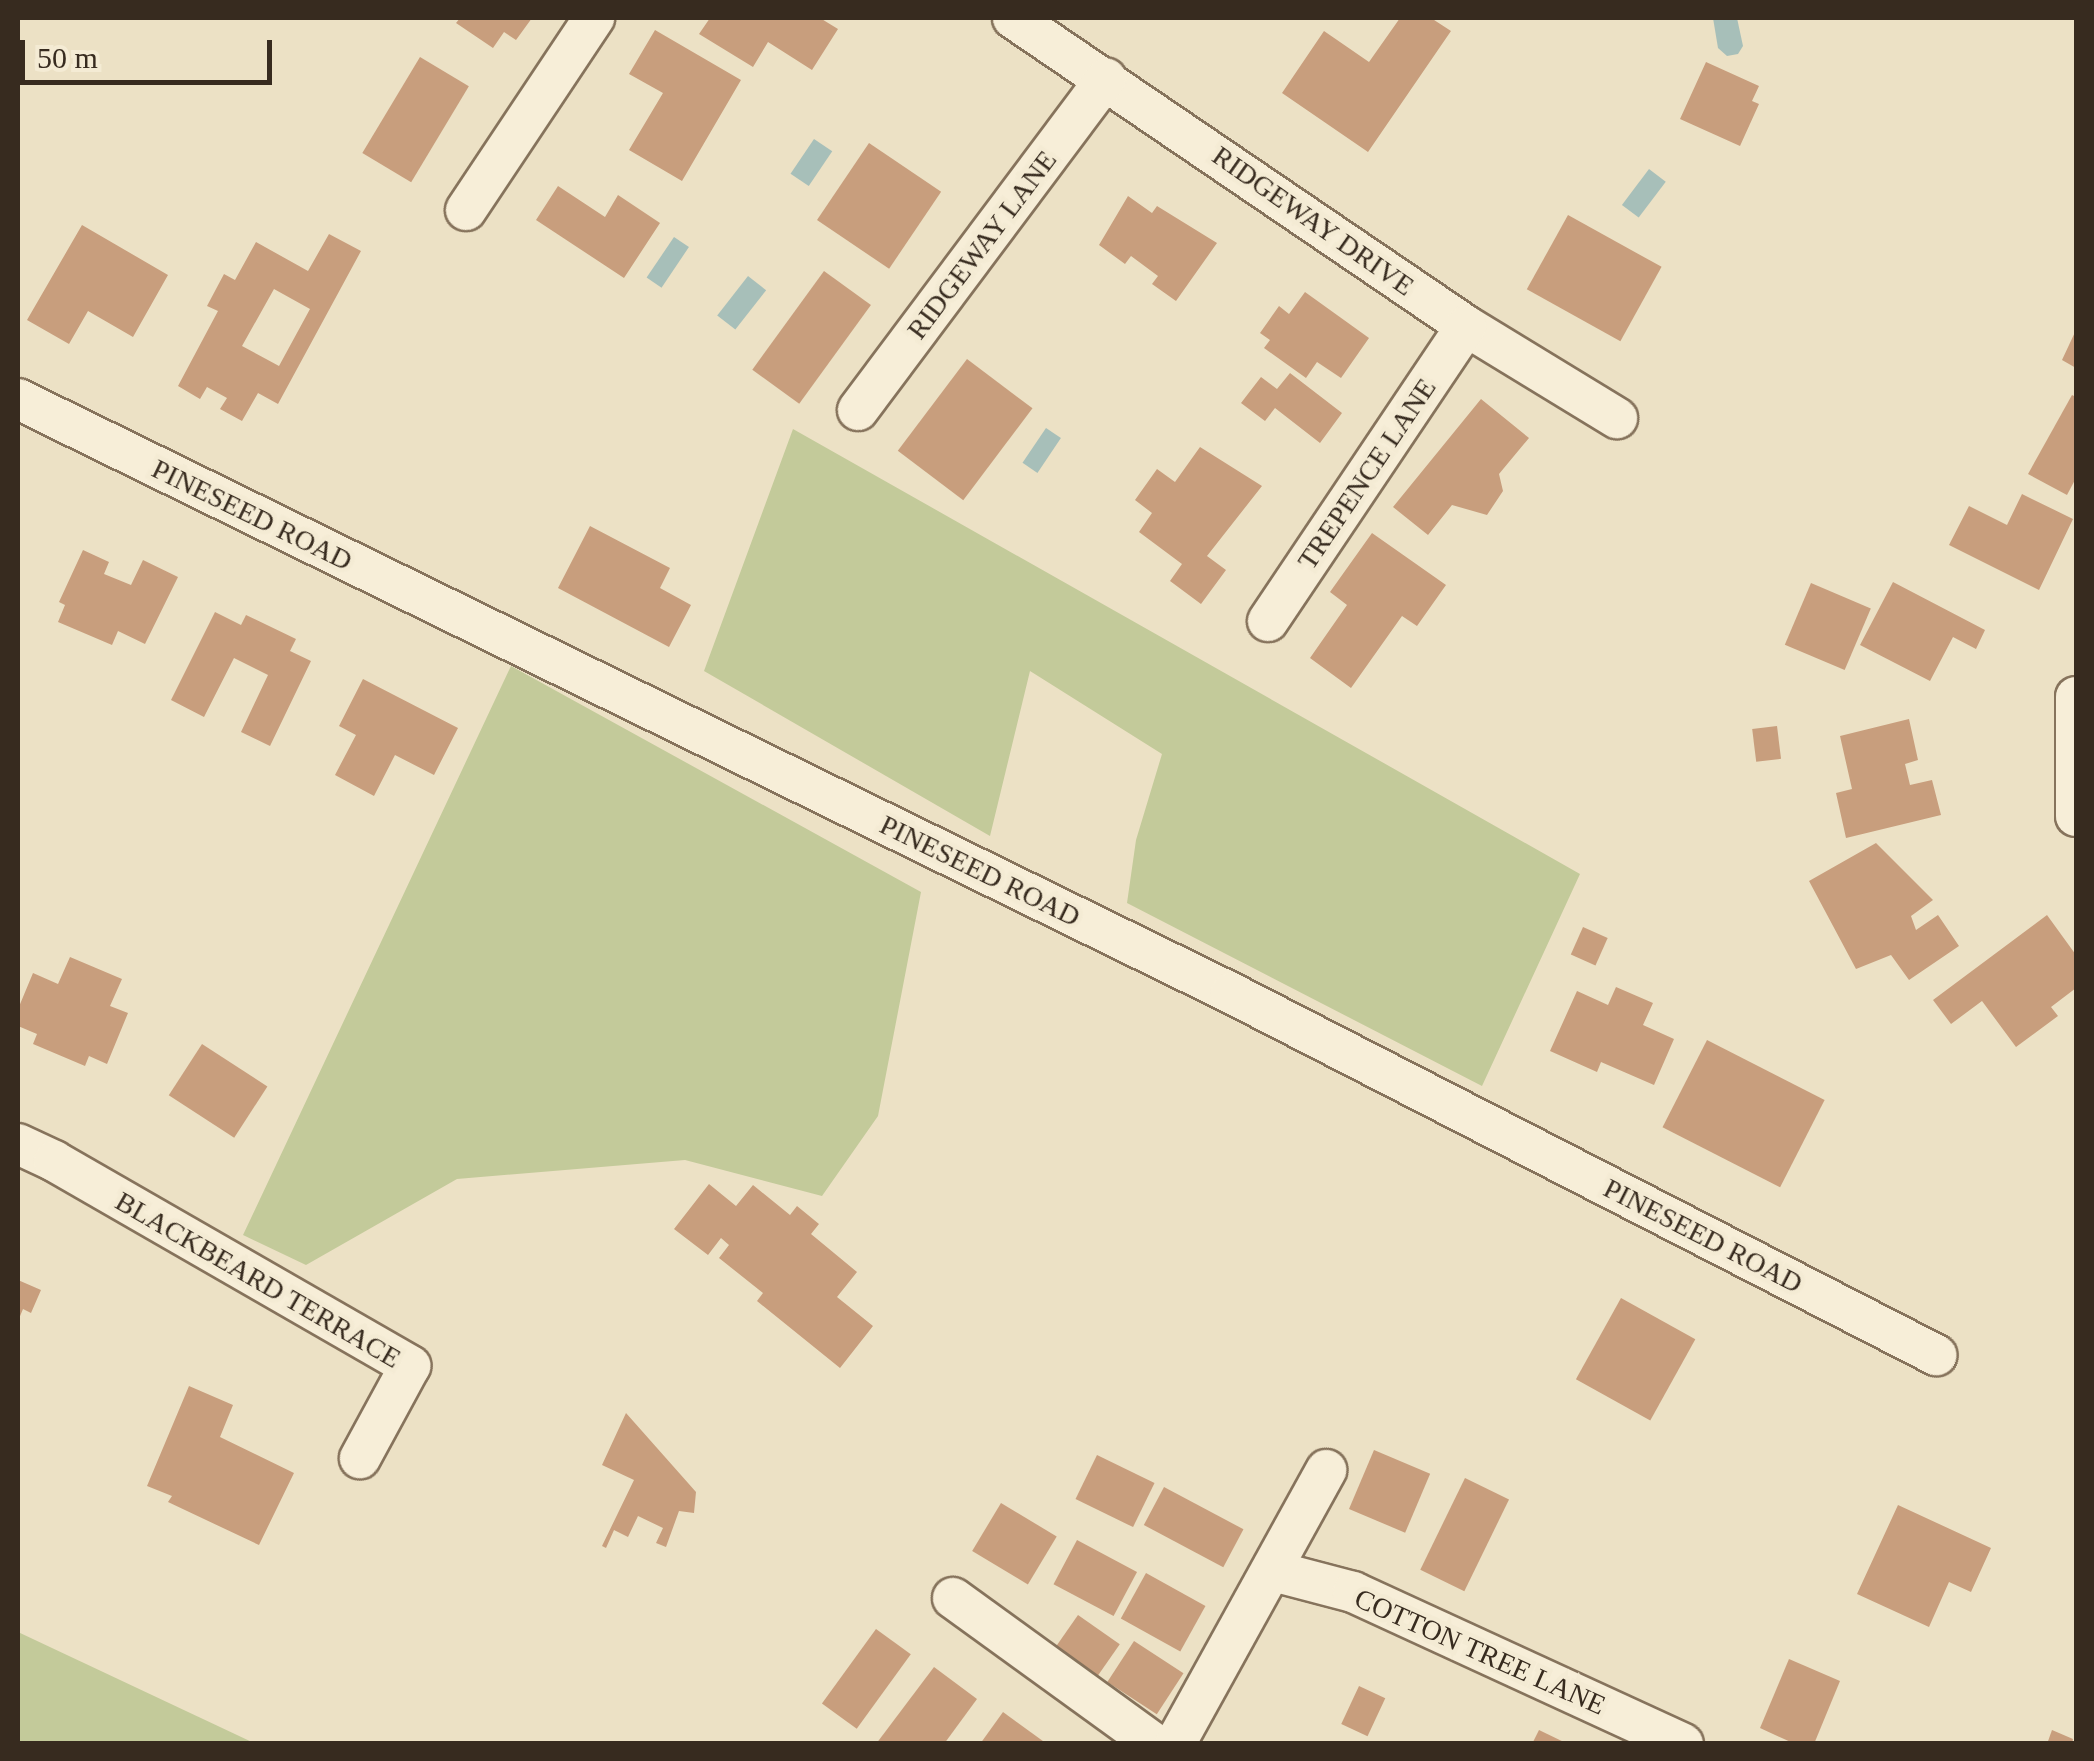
<!DOCTYPE html>
<style>
body{margin:0}
#map{position:relative;width:2094px;height:1761px;overflow:hidden;background:#ece1c5;font-family:Georgia,serif}
div>[style]{position:absolute}
.green>*{inset:0;background:#c3ca9a}
.water>*{inset:0;background:#a7bfb9;transform-origin:0 0}
.building>*{inset:0;background:#c89e7d;transform-origin:0 0}
.roads{filter:drop-shadow(2px 0 #86735c) drop-shadow(-2px 0 #86735c) drop-shadow(0 2px #86735c) drop-shadow(0 -2px #86735c)}
.street>*{height:40px;margin:-20px;padding:0 20px;transform-origin:20px;border-radius:20px;background:#f7eed8}
span{translate:-50% -50%;white-space:nowrap;text-align:center;line-height:1.15;-webkit-text-stroke:9px #f4ebd4;paint-order:stroke}
.street-label{font-size:28px;color:#372b1f}
.frame{position:absolute;inset:0;border:20px solid #372b1f;pointer-events:none}
.scale{position:absolute;left:20px;top:40px;width:252px;height:45px;box-sizing:border-box;border:5px solid #372b1f;border-top:0;padding-left:12px;font-size:30px;line-height:35px;white-space:nowrap;color:#372b1f;-webkit-text-stroke:8px #f4ebd4;paint-order:stroke}
</style>
<div id="map">
<div class="green">
<i style="clip-path:polygon(793px 429px,1580px 874px,1482px 1086px,1127px 903px,1136px 840px,1162px 754px,1030px 671px,990px 836px,704px 671px)"></i>
<i style="clip-path:polygon(511px 666px,921px 892px,878px 1116px,822px 1196px,685px 1160px,457px 1179px,306px 1265px,243px 1235px)"></i>
<i style="clip-path:polygon(18px 1632px,254px 1743px,18px 1743px)"></i>
</div>
<div class="water">
<i style="clip-path:polygon(1713px 18px,1737px 18px,1743px 46px,1738px 54px,1727px 56px,1718px 48px)"></i>
<i style="left:814px;top:139px;width:22px;height:42px;rotate:34deg"></i>
<i style="left:1649px;top:169px;width:21px;height:45px;rotate:37deg"></i>
<i style="left:674px;top:237px;width:18px;height:49px;rotate:34deg"></i>
<i style="left:748px;top:276px;width:23px;height:50px;rotate:38deg"></i>
<i style="left:1046px;top:428px;width:18px;height:42px;rotate:34deg"></i>
</div>
<div class="building">
<i style="clip-path:polygon(460px 18px,532px 18px,516px 40px,504px 32px,493px 48px,456px 23px)"></i>
<i style="clip-path:polygon(710px 18px,820px 18px,838px 29px,812px 70px,768px 42px,753px 67px,699px 34px)"></i>
<i style="clip-path:polygon(1400px 18px,1431px 18px,1451px 31px,1368px 152px,1282px 93px,1324px 31px,1369px 62px)"></i>
<i style="clip-path:polygon(655px 30px,741px 80px,682px 181px,629px 150px,663px 93px,629px 74px)"></i>
<i style="left:420px;top:57px;width:57px;height:112px;rotate:31deg"></i>
<i style="clip-path:polygon(1706px 62px,1759px 86px,1752px 101px,1759px 104px,1740px 146px,1680px 119px)"></i>
<i style="left:869px;top:143px;width:87px;height:93px;rotate:34deg"></i>
<i style="clip-path:polygon(558px 186px,605px 217px,618px 195px,660px 223px,624px 278px,536px 220px)"></i>
<i style="clip-path:polygon(1128px 196px,1152px 213px,1157px 206px,1217px 243px,1176px 301px,1152px 284px,1158px 276px,1131px 256px,1125px 264px,1099px 245px)"></i>
<i style="left:1568px;top:215px;width:107px;height:85px;rotate:29deg"></i>
<i style="clip-path:polygon(82px 225px,168px 275px,133px 337px,88px 311px,69px 344px,27px 320px)"></i>
<i style="clip-path:polygon(evenodd,329px 234px,361px 251px,278px 404px,258px 393px,242px 421px,220px 409px,227px 398px,207px 387px,200px 399px,178px 386px,218px 311px,207px 306px,224px 274px,235px 280px,256px 242px,308px 271px,329px 234px,274px 289px,310px 309px,279px 366px,242px 346px,274px 289px)"></i>
<i style="left:824px;top:271px;width:58px;height:122px;rotate:36deg"></i>
<i style="clip-path:polygon(1305px 292px,1369px 338px,1341px 378px,1317px 362px,1306px 378px,1264px 348px,1270px 340px,1260px 333px,1279px 306px,1289px 314px)"></i>
<i style="clip-path:polygon(2076px 330px,2076px 368px,2062px 360px)"></i>
<i style="left:967px;top:359px;width:82px;height:115px;rotate:37deg"></i>
<i style="clip-path:polygon(1290px 373px,1342px 413px,1320px 443px,1275px 408px,1265px 421px,1241px 403px,1261px 377px,1277px 389px)"></i>
<i style="clip-path:polygon(2072px 395px,2076px 397px,2076px 478px,2067px 495px,2028px 474px)"></i>
<i style="clip-path:polygon(1481px 399px,1529px 438px,1499px 474px,1503px 491px,1487px 515px,1452px 505px,1428px 535px,1393px 507px)"></i>
<i style="clip-path:polygon(1200px 447px,1262px 486px,1207px 556px,1226px 570px,1201px 604px,1170px 581px,1182px 564px,1139px 532px,1152px 513px,1135px 500px,1157px 469px,1175px 482px)"></i>
<i style="clip-path:polygon(2022px 494px,2073px 519px,2039px 590px,1949px 545px,1969px 506px,2007px 525px)"></i>
<i style="clip-path:polygon(590px 526px,670px 568px,660px 588px,691px 605px,669px 647px,558px 588px)"></i>
<i style="clip-path:polygon(1372px 533px,1446px 585px,1417px 626px,1402px 616px,1351px 688px,1310px 658px,1347px 605px,1330px 592px)"></i>
<i style="clip-path:polygon(83px 550px,109px 562px,104px 574px,131px 585px,143px 560px,178px 577px,145px 644px,118px 631px,112px 645px,58px 622px,65px 605px,59px 602px)"></i>
<i style="clip-path:polygon(1893px 582px,1985px 630px,1976px 649px,1953px 637px,1930px 681px,1860px 645px)"></i>
<i style="left:1811px;top:583px;width:65px;height:67px;rotate:23deg"></i>
<i style="clip-path:polygon(215px 612px,241px 625px,246px 615px,296px 639px,290px 651px,311px 661px,270px 746px,241px 732px,268px 675px,234px 658px,204px 717px,171px 700px)"></i>
<i style="clip-path:polygon(363px 679px,458px 728px,434px 775px,395px 755px,374px 796px,335px 775px,356px 735px,339px 726px)"></i>
<i style="clip-path:polygon(1909px 719px,1918px 760px,1905px 764px,1910px 785px,1932px 780px,1941px 815px,1846px 838px,1836px 793px,1852px 789px,1840px 736px)"></i>
<i style="left:1777px;top:726px;width:33px;height:25px;rotate:83deg"></i>
<i style="clip-path:polygon(1876px 843px,1933px 900px,1911px 916px,1916px 930px,1938px 915px,1959px 946px,1909px 980px,1891px 955px,1856px 969px,1809px 881px)"></i>
<i style="clip-path:polygon(2047px 915px,2076px 955px,2076px 988px,2051px 1007px,2058px 1016px,2016px 1047px,1982px 1001px,1951px 1024px,1933px 1000px)"></i>
<i style="left:1583px;top:927px;width:27px;height:30px;rotate:24deg"></i>
<i style="clip-path:polygon(70px 957px,122px 979px,110px 1006px,128px 1013px,107px 1064px,89px 1056px,85px 1066px,33px 1044px,37px 1034px,18px 1026px,18px 1009px,33px 973px,58px 984px)"></i>
<i style="clip-path:polygon(1616px 987px,1653px 1003px,1643px 1025px,1674px 1039px,1654px 1085px,1601px 1062px,1597px 1072px,1550px 1051px,1577px 991px,1608px 1005px)"></i>
<i style="left:1707px;top:1040px;width:132px;height:98px;rotate:27deg"></i>
<i style="left:202px;top:1044px;width:78px;height:61px;rotate:33deg"></i>
<i style="clip-path:polygon(709px 1184px,736px 1206px,753px 1185px,790px 1215px,797px 1206px,819px 1224px,811px 1234px,857px 1272px,837px 1297px,873px 1326px,840px 1368px,757px 1301px,763px 1293px,719px 1258px,729px 1245px,721px 1238px,708px 1255px,674px 1229px)"></i>
<i style="clip-path:polygon(18px 1280px,41px 1290px,31px 1313px,23px 1309px,18px 1321px)"></i>
<i style="left:1621px;top:1298px;width:85px;height:93px;rotate:29deg"></i>
<i style="clip-path:polygon(189px 1386px,233px 1405px,220px 1437px,294px 1473px,259px 1545px,168px 1502px,172px 1496px,147px 1486px)"></i>
<i style="clip-path:polygon(626px 1413px,696px 1492px,694px 1513px,679px 1511px,666px 1547px,656px 1543px,663px 1528px,638px 1516px,628px 1537px,614px 1530px,606px 1548px,602px 1546px,634px 1480px,602px 1465px)"></i>
<i style="left:1374px;top:1450px;width:61px;height:64px;rotate:23deg"></i>
<i style="left:1097px;top:1455px;width:64px;height:49px;rotate:26deg"></i>
<i style="left:1465px;top:1478px;width:49px;height:102px;rotate:26deg"></i>
<i style="left:1164px;top:1487px;width:90px;height:43px;rotate:28deg"></i>
<i style="left:1001px;top:1503px;width:65px;height:56px;rotate:31deg"></i>
<i style="clip-path:polygon(1898px 1505px,1991px 1548px,1971px 1592px,1949px 1582px,1929px 1627px,1857px 1594px)"></i>
<i style="left:1077px;top:1540px;width:68px;height:50px;rotate:28deg"></i>
<i style="left:1146px;top:1573px;width:68px;height:52px;rotate:29deg"></i>
<i style="left:1078px;top:1615px;width:51px;height:42px;rotate:35deg"></i>
<i style="left:876px;top:1629px;width:43px;height:92px;rotate:36deg"></i>
<i style="left:1134px;top:1641px;width:59px;height:49px;rotate:33deg"></i>
<i style="clip-path:polygon(1789px 1659px,1840px 1681px,1814px 1744px,1795px 1744px,1760px 1728px)"></i>
<i style="clip-path:polygon(934px 1667px,977px 1699px,944px 1744px,876px 1744px)"></i>
<i style="left:1359px;top:1686px;width:29px;height:42px;rotate:25deg"></i>
<i style="clip-path:polygon(1003px 1712px,1047px 1744px,980px 1744px)"></i>
<i style="clip-path:polygon(1539px 1730px,1568px 1744px,1532px 1744px)"></i>
<i style="clip-path:polygon(2052px 1730px,2073px 1739px,2072px 1744px,2047px 1744px)"></i>
</div>
<div class="roads">
<div class="street">
<i style="left:1013px;top:18px;width:548px;rotate:34.21deg"></i>
<i style="left:1466px;top:326px;width:177px;rotate:31.4deg"></i>
<i style="left:466px;top:210px;width:231px;rotate:-56.3deg"></i>
<i style="left:18px;top:399px;width:1351px;rotate:26.09deg"></i>
<i style="left:1231px;top:993px;width:793px;rotate:27.18deg"></i>
<i style="left:858px;top:410px;width:414px;rotate:-53.2deg"></i>
<i style="left:1268px;top:621px;width:355px;rotate:-56.1deg"></i>
<i style="left:2076px;top:697px;width:119px;rotate:90deg"></i>
<i style="left:18px;top:1144px;width:40px;rotate:25deg"></i>
<i style="left:54px;top:1161px;width:411px;rotate:29.9deg"></i>
<i style="left:410px;top:1366px;width:105px;rotate:118.5deg"></i>
<i style="left:1273px;top:1571px;width:83px;rotate:14.7deg"></i>
<i style="left:1353px;top:1592px;width:363px;rotate:24.7deg"></i>
<i style="left:953px;top:1598px;width:249px;rotate:35.9deg"></i>
<i style="left:1175px;top:1744px;width:313px;rotate:-61.1deg"></i>
</div>
</div>
<div class="street-label">
<span style="left:1313px;top:221px;rotate:35deg">RIDGEWAY DRIVE</span>
<span style="left:982px;top:245px;rotate:-53deg">RIDGEWAY LANE</span>
<span style="left:1367px;top:474px;rotate:-56deg">TREPENCE LANE</span>
<span style="left:252px;top:515px;rotate:26deg">PINESEED ROAD</span>
<span style="left:980px;top:871px;rotate:26deg">PINESEED ROAD</span>
<span style="left:1703px;top:1236px;rotate:27deg">PINESEED ROAD</span>
<span style="left:258px;top:1280px;rotate:30deg">BLACKBEARD TERRACE</span>
<span style="left:1480px;top:1652px;rotate:24deg">COTTON TREE LANE</span>
</div>
<div class="frame"></div>
<div class="scale">50 m</div>
</div>
